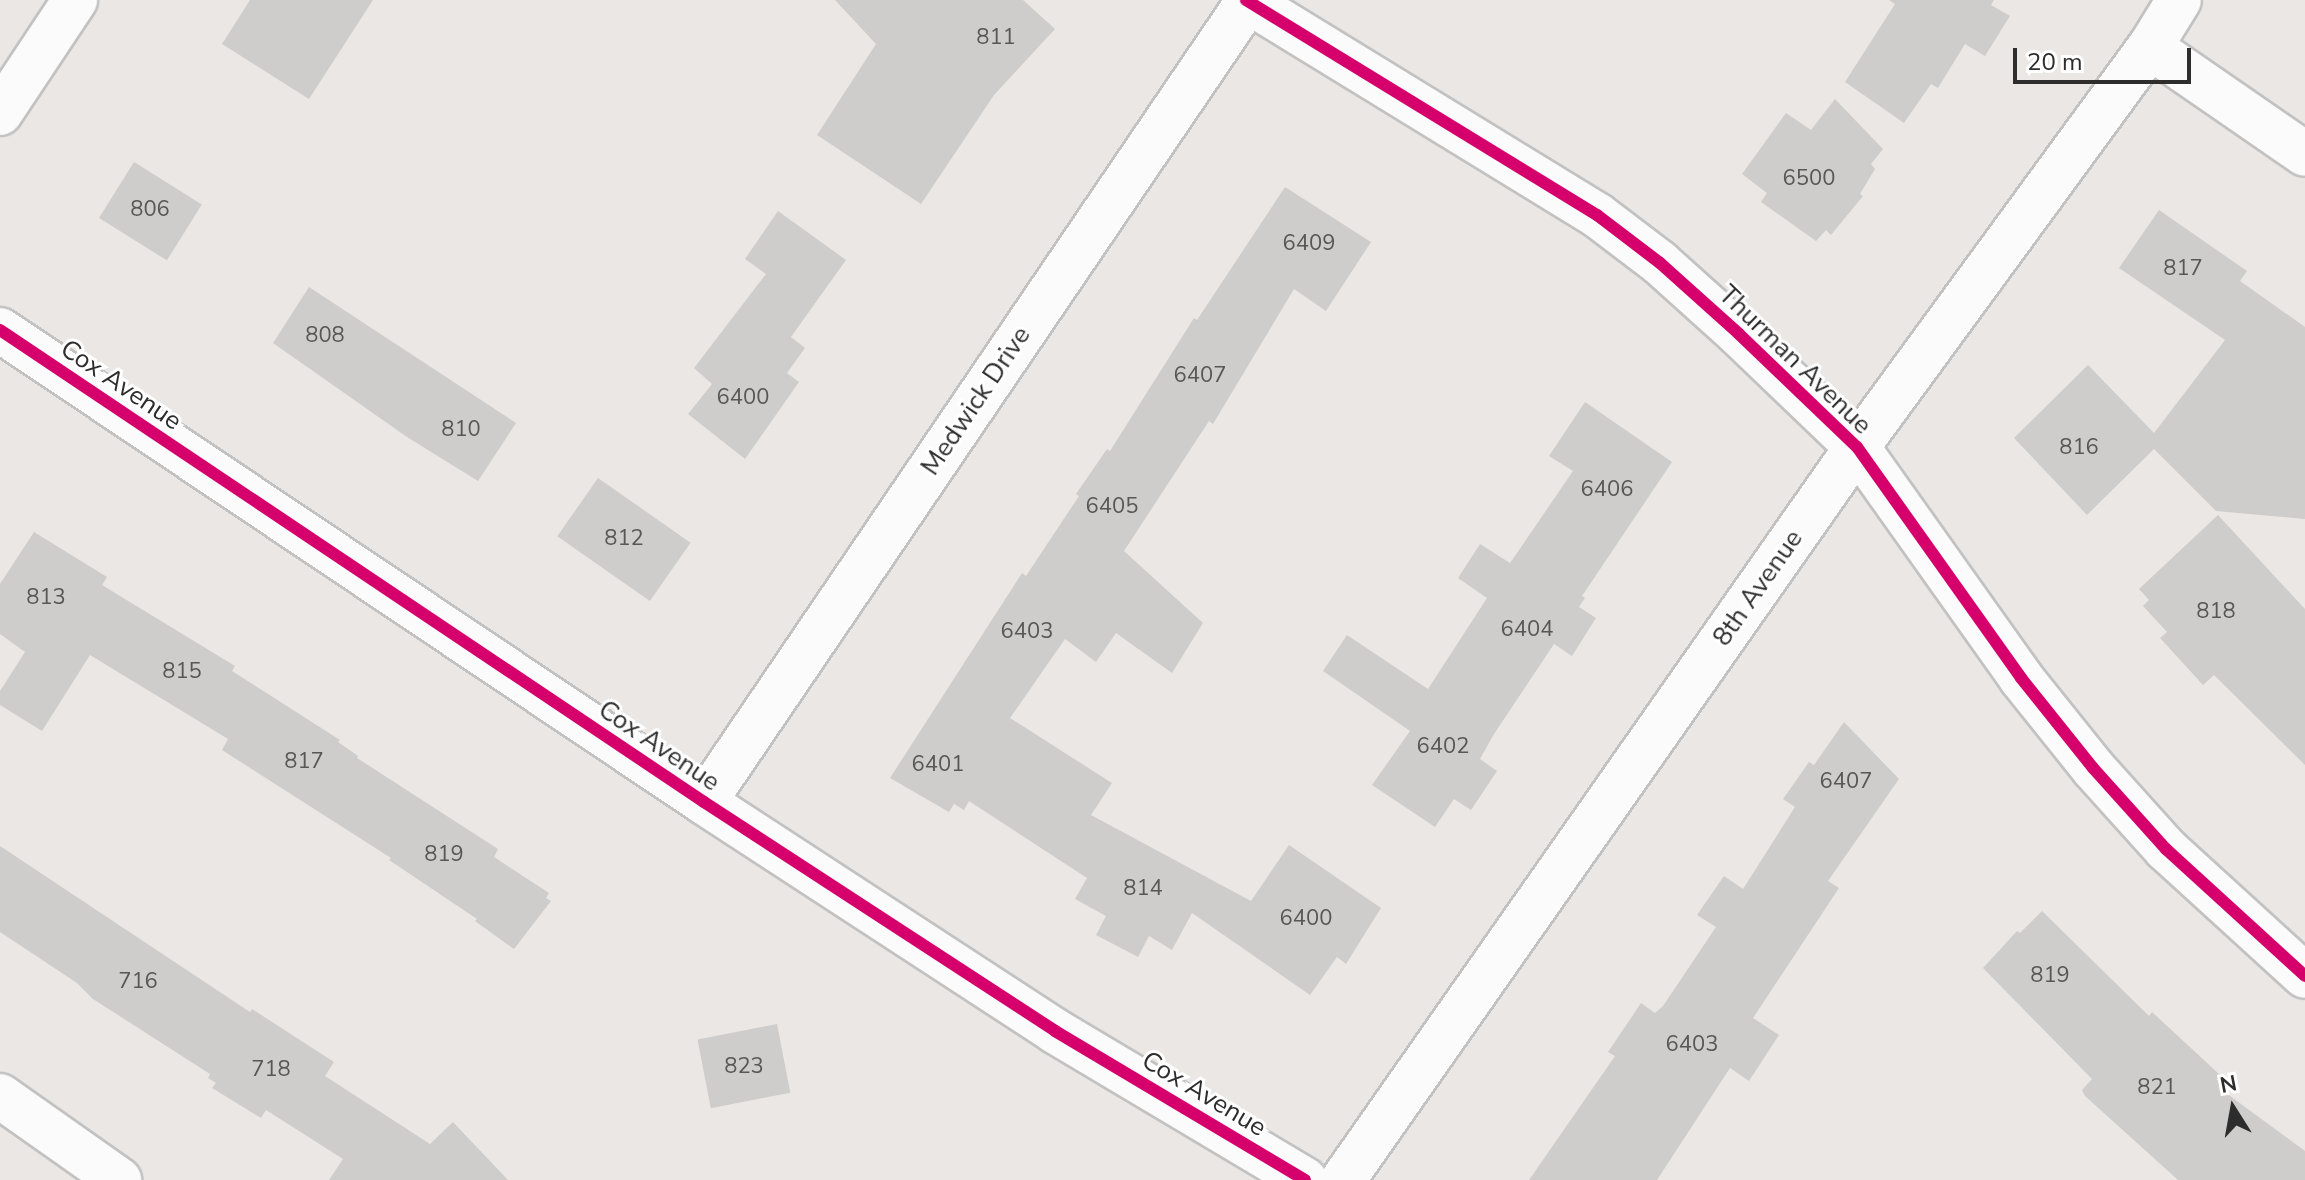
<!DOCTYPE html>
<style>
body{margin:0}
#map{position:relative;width:2305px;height:1180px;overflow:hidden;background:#eae7e4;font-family:"Nunito Sans",sans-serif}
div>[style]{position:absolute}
.building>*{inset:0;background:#cfcdcb;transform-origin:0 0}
.roads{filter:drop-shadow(2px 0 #c3c2c2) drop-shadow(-2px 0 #c3c2c2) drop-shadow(0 2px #c3c2c2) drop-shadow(0 -2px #c3c2c2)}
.minor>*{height:44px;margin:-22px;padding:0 22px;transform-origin:22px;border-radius:22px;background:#fcfbfb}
.cycleway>*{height:12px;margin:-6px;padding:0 6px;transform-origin:6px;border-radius:6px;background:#d6006c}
span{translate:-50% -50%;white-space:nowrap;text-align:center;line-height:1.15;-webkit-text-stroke:6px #fff;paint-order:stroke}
.number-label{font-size:22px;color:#575756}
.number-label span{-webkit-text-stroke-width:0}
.street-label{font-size:26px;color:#2d2d2d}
.north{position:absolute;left:2193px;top:1068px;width:80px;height:80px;-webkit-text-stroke:6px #fff;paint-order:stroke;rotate:349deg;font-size:22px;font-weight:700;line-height:32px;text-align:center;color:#2d2d2d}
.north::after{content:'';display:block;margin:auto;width:28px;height:36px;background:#2d2d2d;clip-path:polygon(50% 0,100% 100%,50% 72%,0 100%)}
.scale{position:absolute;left:2013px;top:48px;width:178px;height:36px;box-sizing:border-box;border:4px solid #2d2d2d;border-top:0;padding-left:10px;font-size:24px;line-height:28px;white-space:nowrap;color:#2d2d2d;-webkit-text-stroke:6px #fff;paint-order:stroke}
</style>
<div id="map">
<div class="building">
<i style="clip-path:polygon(250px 0,373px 0,309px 99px,222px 44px)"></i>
<i style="clip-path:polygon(835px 0,1023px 0,1055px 29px,994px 95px,921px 204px,817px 135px,876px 44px)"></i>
<i style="clip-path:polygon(1889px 0,1994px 0,1991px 5px,2010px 16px,1985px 56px,1965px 44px,1938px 88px,1931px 84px,1904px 123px,1845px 82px,1895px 4px)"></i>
<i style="clip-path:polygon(1835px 99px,1883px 149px,1871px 164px,1875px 169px,1860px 194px,1863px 196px,1831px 235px,1826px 230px,1816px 241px,1761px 202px,1767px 193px,1742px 174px,1786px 113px,1811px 130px)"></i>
<i style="left:134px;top:162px;width:80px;height:66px;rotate:32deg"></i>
<i style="clip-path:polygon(1285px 187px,1371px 242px,1326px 311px,1294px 289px,1213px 424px,1209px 421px,1124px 551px,1203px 623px,1172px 673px,1116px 633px,1096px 662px,1065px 639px,1010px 718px,1112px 783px,1091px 815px,1251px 901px,1289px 845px,1381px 908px,1346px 964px,1337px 957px,1310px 995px,1192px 913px,1172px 950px,1149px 936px,1138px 957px,1096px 935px,1106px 916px,1075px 899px,1087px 878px,969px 801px,964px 810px,954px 804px,949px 812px,890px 778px,1022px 573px,1026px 576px,1079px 496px,1076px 494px,1107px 449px,1110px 451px,1194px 318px,1197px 320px)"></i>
<i style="clip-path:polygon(2159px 210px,2247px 271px,2240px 281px,2305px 327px,2305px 519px,2216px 511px,2154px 449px,2087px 515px,2014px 438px,2088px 365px,2154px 433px,2225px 340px,2119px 268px)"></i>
<i style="clip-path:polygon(778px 211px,846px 260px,791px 337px,805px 348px,787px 373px,799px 382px,745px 459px,688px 414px,712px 384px,694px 368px,766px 274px,745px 259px)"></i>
<i style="clip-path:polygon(309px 287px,516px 423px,478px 481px,407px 437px,273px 343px)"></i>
<i style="clip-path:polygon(1585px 402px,1672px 462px,1582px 596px,1585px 598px,1579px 607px,1596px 618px,1572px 656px,1554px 644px,1494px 734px,1480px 759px,1497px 771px,1471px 810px,1454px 799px,1435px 827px,1372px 785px,1410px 731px,1323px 671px,1347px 635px,1428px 689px,1487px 598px,1458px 578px,1480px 544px,1510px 563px,1517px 553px,1573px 471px,1549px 456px)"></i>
<i style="left:598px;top:478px;width:113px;height:71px;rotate:35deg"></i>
<i style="clip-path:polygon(2218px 515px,2305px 609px,2305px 765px,2214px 675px,2203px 685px,2160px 638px,2167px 632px,2143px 606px,2149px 600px,2139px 589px)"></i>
<i style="clip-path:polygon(34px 532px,107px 577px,102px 585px,235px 666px,232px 671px,340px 740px,338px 742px,358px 756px,357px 758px,498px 849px,494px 857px,549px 893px,546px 898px,551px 901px,514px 949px,475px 921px,477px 919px,389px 860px,391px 858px,222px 750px,228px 739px,90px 655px,42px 731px,0 705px,0 691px,25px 652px,0 634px,0 584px)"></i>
<i style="clip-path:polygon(1844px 722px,1899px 779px,1828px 881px,1839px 888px,1753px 1018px,1779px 1035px,1749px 1081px,1730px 1068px,1657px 1180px,1529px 1180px,1615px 1056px,1608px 1052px,1641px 1003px,1655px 1013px,1663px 1006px,1716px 927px,1697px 915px,1724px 876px,1743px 889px,1795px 807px,1783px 799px,1809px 762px,1814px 765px)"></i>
<i style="clip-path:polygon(0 846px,250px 1012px,252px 1009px,334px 1062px,325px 1076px,430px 1144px,453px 1122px,508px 1180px,329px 1180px,343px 1159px,266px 1110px,261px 1118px,212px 1088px,216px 1083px,208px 1078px,210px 1074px,93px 999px,77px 983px,0 932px)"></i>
<i style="clip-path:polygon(2042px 911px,2149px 1016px,2152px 1012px,2232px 1086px,2226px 1093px,2305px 1151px,2305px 1180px,2178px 1180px,2085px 1096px,2082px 1090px,2092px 1079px,1983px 968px,2017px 931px,2020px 933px)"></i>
<i style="left:777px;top:1024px;width:70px;height:81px;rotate:79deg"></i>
</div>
<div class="roads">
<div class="minor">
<i style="left:1246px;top:0;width:412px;rotate:31.5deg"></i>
<i style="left:1597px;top:215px;width:79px;rotate:37.3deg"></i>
<i style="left:1660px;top:263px;width:106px;rotate:41.9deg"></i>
<i style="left:1739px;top:334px;width:163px;rotate:43.8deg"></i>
<i style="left:1857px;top:447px;width:283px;rotate:54.6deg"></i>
<i style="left:2021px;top:678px;width:115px;rotate:51.3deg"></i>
<i style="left:2093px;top:768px;width:109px;rotate:48deg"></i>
<i style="left:2166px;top:849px;width:188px;rotate:42.4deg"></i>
<i style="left:2150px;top:47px;width:188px;rotate:34.6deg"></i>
<i style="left:0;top:113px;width:136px;rotate:-56.4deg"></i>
<i style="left:0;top:330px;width:848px;rotate:33.84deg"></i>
<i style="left:704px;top:802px;width:419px;rotate:33.1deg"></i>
<i style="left:1055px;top:1031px;width:291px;rotate:30.8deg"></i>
<i style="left:704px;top:802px;width:970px;rotate:-55.8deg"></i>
<i style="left:0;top:1096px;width:146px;rotate:35.2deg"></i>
<i style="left:1343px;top:1180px;width:895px;rotate:-54.96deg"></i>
<i style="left:1857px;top:447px;width:496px;rotate:-53.8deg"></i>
<i style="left:2150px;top:47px;width:55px;rotate:-58.3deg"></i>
</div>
</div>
<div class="cycleway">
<i style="left:1246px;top:0;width:412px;rotate:31.5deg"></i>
<i style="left:1597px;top:215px;width:79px;rotate:37.3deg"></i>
<i style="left:1660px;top:263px;width:106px;rotate:41.9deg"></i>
<i style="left:1739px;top:334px;width:163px;rotate:43.8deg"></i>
<i style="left:1857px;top:447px;width:283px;rotate:54.6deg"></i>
<i style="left:2021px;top:678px;width:115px;rotate:51.3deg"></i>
<i style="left:2093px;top:768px;width:109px;rotate:48deg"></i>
<i style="left:2166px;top:849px;width:188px;rotate:42.4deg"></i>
<i style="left:0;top:330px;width:848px;rotate:33.84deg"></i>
<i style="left:704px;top:802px;width:419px;rotate:33.1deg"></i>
<i style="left:1055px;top:1031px;width:291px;rotate:30.8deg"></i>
</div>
<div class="number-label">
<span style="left:996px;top:38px">811</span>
<span style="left:1809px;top:179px">6500</span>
<span style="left:150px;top:210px">806</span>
<span style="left:1309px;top:244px">6409</span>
<span style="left:2183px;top:269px">817</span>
<span style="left:325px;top:336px">808</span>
<span style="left:1200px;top:376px">6407</span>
<span style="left:743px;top:398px">6400</span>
<span style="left:461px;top:430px">810</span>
<span style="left:2079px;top:448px">816</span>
<span style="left:1607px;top:490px">6406</span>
<span style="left:1112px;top:507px">6405</span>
<span style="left:624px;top:539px">812</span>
<span style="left:46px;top:598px">813</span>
<span style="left:2216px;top:612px">818</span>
<span style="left:1527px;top:630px">6404</span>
<span style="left:1027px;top:632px">6403</span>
<span style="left:182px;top:672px">815</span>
<span style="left:1443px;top:747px">6402</span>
<span style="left:304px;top:762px">817</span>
<span style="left:938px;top:765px">6401</span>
<span style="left:1846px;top:782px">6407</span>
<span style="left:444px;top:855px">819</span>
<span style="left:1143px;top:889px">814</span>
<span style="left:1306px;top:919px">6400</span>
<span style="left:2050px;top:976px">819</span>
<span style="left:138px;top:982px">716</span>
<span style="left:1692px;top:1045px">6403</span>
<span style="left:744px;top:1067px">823</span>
<span style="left:271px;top:1070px">718</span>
<span style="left:2157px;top:1088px">821</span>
</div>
<div class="street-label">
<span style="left:1795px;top:360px;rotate:44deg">Thurman Avenue</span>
<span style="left:121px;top:385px;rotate:34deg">Cox Avenue</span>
<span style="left:976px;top:401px;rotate:-56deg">Medwick Drive</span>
<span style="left:1758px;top:588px;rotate:-55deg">8th Avenue</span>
<span style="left:659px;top:746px;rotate:34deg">Cox Avenue</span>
<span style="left:1204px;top:1094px;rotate:31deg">Cox Avenue</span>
</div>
<div class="north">N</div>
<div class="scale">20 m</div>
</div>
